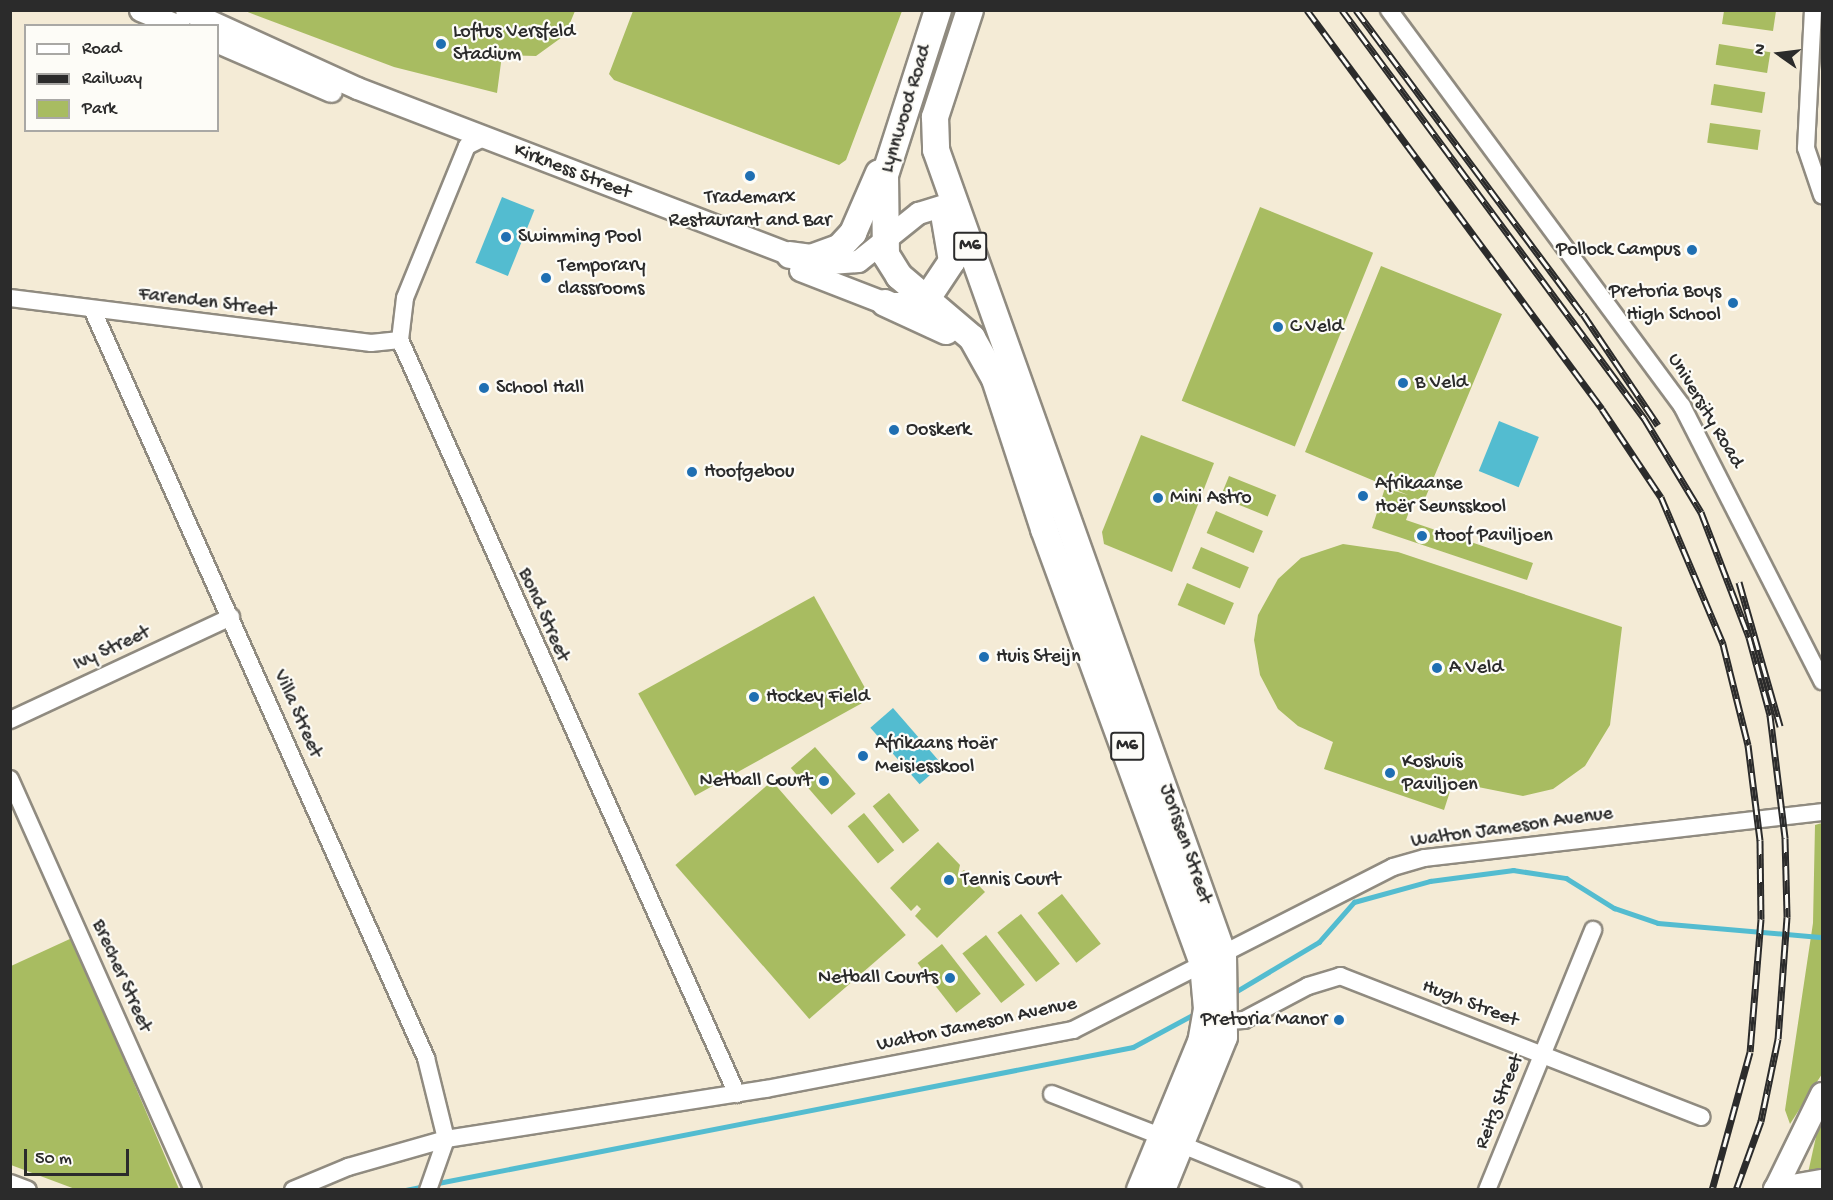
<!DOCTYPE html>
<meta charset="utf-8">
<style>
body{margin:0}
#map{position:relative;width:1833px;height:1200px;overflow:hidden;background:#f4ebd6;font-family:"Gochi Hand",sans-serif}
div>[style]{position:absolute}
.green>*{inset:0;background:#a8bc61;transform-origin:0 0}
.water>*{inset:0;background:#53bcd0;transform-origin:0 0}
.stream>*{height:4.5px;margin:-2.25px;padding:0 2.25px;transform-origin:2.25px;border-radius:2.25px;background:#53bcd0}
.roads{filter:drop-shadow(2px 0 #908b80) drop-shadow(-2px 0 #908b80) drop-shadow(0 2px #908b80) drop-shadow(0 -2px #908b80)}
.minor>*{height:16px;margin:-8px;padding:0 8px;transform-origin:8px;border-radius:8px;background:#fff}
.tertiary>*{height:21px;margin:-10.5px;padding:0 10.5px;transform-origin:10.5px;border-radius:10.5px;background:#fff}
.secondary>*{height:22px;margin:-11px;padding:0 11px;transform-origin:11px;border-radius:11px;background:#fff}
.primary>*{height:26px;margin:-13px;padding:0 13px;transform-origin:13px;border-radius:13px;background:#fff}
.rail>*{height:7px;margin-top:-3.5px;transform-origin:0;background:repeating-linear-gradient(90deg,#fdfcf7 0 14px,#2b2b2b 0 28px);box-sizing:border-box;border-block:2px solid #2b2b2b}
.dots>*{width:16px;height:16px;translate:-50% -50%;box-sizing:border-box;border:3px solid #fdfcf7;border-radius:50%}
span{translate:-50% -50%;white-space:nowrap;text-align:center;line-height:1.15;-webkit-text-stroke:4.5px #fdfcf7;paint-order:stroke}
.shield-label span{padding:2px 4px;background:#fdfcf7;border:2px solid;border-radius:4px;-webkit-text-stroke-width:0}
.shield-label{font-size:18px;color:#2b2b2b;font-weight:700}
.poi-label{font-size:20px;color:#2b2b2b}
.left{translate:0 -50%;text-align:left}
.right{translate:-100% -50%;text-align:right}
.street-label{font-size:20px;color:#2b2b2b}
.frame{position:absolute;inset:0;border:12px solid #2b2b2b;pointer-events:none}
.legend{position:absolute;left:24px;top:24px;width:195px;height:108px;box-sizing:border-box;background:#fdfcf7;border:2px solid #a9a8a5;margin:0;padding:8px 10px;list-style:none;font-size:18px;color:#2b2b2b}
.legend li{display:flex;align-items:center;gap:12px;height:30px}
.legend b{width:30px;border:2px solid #a9a8a5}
.north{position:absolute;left:1749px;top:24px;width:60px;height:60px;-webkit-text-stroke:4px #fdfcf7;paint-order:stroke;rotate:284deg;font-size:16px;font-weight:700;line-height:24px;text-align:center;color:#2b2b2b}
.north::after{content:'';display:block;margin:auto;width:21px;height:27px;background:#2b2b2b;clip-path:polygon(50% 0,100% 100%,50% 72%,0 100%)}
.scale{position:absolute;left:24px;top:1149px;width:105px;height:27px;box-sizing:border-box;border:3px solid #2b2b2b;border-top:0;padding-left:8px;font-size:18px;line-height:21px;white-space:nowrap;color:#2b2b2b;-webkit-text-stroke:4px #fdfcf7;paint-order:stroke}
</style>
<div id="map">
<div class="green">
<i style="clip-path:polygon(245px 11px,575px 11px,565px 35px,536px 56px,502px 55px,497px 93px,394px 67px)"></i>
<i style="clip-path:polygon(633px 11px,633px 10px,902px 11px,846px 160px,839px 165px,614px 80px,609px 74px)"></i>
<i style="clip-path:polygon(1724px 11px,1776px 11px,1773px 31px,1722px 24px)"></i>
<i style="left:1719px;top:44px;width:52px;height:21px;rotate:9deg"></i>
<i style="left:1714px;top:84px;width:52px;height:21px;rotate:9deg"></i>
<i style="left:1710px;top:123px;width:51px;height:20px;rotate:8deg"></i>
<i style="left:1260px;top:207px;width:122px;height:209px;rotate:22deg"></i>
<i style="clip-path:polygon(1381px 266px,1502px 314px,1424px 501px,1414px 498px,1406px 520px,1533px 563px,1527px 580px,1372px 528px,1385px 488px,1408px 495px,1305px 452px)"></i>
<i style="clip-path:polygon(1141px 435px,1214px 463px,1172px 572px,1104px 544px,1102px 532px)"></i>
<i style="left:1229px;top:476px;width:51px;height:23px;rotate:22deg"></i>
<i style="left:1216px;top:511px;width:51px;height:24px;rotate:23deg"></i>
<i style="clip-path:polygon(1343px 544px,1398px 552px,1622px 627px,1610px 725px,1585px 766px,1553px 789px,1523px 796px,1453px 782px,1444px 810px,1324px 769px,1333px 742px,1298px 726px,1278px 709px,1260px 675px,1254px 640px,1258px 615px,1278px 579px,1301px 558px)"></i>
<i style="left:1201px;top:547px;width:52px;height:23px;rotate:23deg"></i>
<i style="left:1187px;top:583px;width:51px;height:24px;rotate:23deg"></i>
<i style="left:814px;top:596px;width:117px;height:201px;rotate:61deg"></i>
<i style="left:815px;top:747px;width:62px;height:32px;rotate:49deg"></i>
<i style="left:772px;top:781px;width:204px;height:128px;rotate:49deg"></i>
<i style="left:889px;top:793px;width:48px;height:21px;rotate:51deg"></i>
<i style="left:864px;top:813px;width:48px;height:21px;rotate:51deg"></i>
<i style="clip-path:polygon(1822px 823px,1822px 1074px,1790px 1124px,1785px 1110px,1813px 923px,1815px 825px)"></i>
<i style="clip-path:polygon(938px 842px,960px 865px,958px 874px,964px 870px,985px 892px,937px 938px,915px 916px,921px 909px,917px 905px,911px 911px,890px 888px)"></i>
<i style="left:1062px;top:894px;width:63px;height:31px;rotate:52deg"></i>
<i style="left:1021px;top:914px;width:63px;height:30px;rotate:52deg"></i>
<i style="left:986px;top:935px;width:63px;height:30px;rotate:52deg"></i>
<i style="clip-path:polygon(72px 938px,179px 1189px,75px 1189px,11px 1165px,11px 966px)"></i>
<i style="left:942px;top:944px;width:63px;height:31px;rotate:52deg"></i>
<i style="clip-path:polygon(1822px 1118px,1822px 1170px,1808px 1173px,1819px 1123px)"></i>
</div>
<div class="water">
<i style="left:502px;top:197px;width:35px;height:71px;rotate:22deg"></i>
<i style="left:1499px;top:421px;width:43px;height:54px;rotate:22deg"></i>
<i style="left:893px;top:708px;width:75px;height:30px;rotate:49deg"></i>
</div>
<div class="stream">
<i style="left:1232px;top:994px;width:101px;rotate:-30.9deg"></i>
<i style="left:1319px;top:942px;width:53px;rotate:-48.8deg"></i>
<i style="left:1354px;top:902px;width:79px;rotate:-15.4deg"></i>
<i style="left:1430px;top:881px;width:84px;rotate:-7.5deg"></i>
<i style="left:1513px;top:870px;width:54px;rotate:8.6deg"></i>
<i style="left:1566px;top:878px;width:57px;rotate:32deg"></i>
<i style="left:1614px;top:908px;width:46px;rotate:18.8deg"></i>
<i style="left:1658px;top:923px;width:165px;rotate:4.9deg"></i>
<i style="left:433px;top:1184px;width:713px;rotate:-11.07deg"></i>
<i style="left:1133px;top:1047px;width:74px;rotate:-28.3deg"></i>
<i style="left:406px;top:1190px;width:19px;rotate:-12deg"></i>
</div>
<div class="roads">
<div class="minor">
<i style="left:1389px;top:10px;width:493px;rotate:53.5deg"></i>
<i style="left:1682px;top:406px;width:309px;rotate:63deg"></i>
<i style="left:1813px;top:10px;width:138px;rotate:92.9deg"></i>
<i style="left:1806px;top:148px;width:50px;rotate:71.2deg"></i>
<i style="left:483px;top:138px;width:18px;rotate:153deg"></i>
<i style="left:467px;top:146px;width:164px;rotate:112.2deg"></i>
<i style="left:405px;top:298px;width:42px;rotate:96.8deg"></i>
<i style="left:400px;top:340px;width:826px;rotate:65.92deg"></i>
<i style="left:10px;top:298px;width:364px;rotate:7.1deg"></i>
<i style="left:371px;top:343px;width:29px;rotate:-6deg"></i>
<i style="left:93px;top:311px;width:818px;rotate:65.97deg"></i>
<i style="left:426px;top:1058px;width:83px;rotate:76.1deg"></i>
<i style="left:446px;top:1139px;width:54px;rotate:109.4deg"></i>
<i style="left:10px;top:720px;width:244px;rotate:-25deg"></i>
<i style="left:10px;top:779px;width:450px;rotate:66deg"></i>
<i style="left:1227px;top:1021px;width:17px;rotate:-3deg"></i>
<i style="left:1244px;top:1020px;width:72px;rotate:-28deg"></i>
<i style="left:1308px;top:986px;width:34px;rotate:-17deg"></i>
<i style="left:1340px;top:976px;width:388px;rotate:21.3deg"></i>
<i style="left:1052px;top:1094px;width:119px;rotate:21.2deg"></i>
<i style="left:1180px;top:1144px;width:122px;rotate:22.2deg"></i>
<i style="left:10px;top:1183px;width:19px;rotate:21deg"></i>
<i style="left:293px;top:1190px;width:60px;rotate:-22.7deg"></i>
<i style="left:348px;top:1167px;width:102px;rotate:-15.9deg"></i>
<i style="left:446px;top:1139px;width:324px;rotate:-8.9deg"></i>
<i style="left:766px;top:1089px;width:313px;rotate:-10.9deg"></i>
<i style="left:1073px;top:1030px;width:359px;rotate:-27deg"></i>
<i style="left:1393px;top:867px;width:33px;rotate:-16deg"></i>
<i style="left:1425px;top:858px;width:400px;rotate:-6.6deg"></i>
<i style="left:1487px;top:1190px;width:281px;rotate:-67.8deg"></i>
</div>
<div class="tertiary">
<i style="left:140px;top:10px;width:42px;rotate:22.3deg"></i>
<i style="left:186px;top:10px;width:188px;rotate:24.5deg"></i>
<i style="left:357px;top:88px;width:492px;rotate:21deg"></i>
<i style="left:816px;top:264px;width:42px;rotate:-4.1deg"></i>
<i style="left:858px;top:261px;width:77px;rotate:-38.7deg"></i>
<i style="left:918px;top:213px;width:38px;rotate:-17deg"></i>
<i style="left:218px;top:42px;width:123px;rotate:23.4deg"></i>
<i style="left:800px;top:270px;width:91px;rotate:21.2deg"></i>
<i style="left:885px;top:303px;width:16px"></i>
</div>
<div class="secondary">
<i style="left:1775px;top:1189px;width:48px;rotate:-9.7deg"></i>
<i style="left:1775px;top:1190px;width:107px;rotate:-63.9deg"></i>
</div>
<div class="primary">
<i style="left:938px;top:10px;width:173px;rotate:107.8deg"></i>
<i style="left:885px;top:175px;width:80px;rotate:89.3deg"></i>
<i style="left:886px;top:255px;width:25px;rotate:58deg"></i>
<i style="left:899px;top:276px;width:96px;rotate:40.3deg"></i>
<i style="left:972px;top:338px;width:47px;rotate:60.7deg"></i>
<i style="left:995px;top:379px;width:158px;rotate:71.9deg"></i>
<i style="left:1044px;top:529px;width:463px;rotate:69.9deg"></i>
<i style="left:1203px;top:964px;width:45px;rotate:84.9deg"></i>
<i style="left:1207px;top:1009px;width:34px;rotate:100deg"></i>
<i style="left:1201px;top:1042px;width:160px;rotate:112.4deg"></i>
<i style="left:970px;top:10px;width:113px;rotate:108.1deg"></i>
<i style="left:935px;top:117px;width:33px;rotate:88deg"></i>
<i style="left:936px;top:150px;width:855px;rotate:70.38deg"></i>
<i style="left:1223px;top:955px;width:82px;rotate:89.3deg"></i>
<i style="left:1224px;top:1037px;width:165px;rotate:112.1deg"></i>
<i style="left:790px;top:255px;width:21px;rotate:8deg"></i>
<i style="left:811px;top:258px;width:30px;rotate:-20deg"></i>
<i style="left:839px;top:248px;width:21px;rotate:-47deg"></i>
<i style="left:853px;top:233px;width:65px;rotate:-66.6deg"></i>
<i style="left:926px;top:300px;width:47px;rotate:-56.3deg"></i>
<i style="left:952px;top:261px;width:42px;rotate:-99.7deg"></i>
<i style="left:885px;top:303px;width:67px;rotate:24.7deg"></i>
</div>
</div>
<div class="rail">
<i style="left:1307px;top:10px;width:496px;rotate:53.5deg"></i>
<i style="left:1602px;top:409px;width:106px;rotate:56.2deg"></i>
<i style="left:1661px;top:497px;width:160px;rotate:67.1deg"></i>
<i style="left:1723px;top:644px;width:104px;rotate:76.1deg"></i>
<i style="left:1748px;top:745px;width:96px;rotate:82.8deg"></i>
<i style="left:1760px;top:840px;width:79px;rotate:89.3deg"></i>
<i style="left:1761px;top:919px;width:133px;rotate:94.7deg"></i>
<i style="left:1750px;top:1052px;width:143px;rotate:105.4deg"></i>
<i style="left:1342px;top:10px;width:508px;rotate:53.49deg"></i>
<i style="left:1644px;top:418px;width:110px;rotate:58.8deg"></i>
<i style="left:1701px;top:512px;width:134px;rotate:69deg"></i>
<i style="left:1749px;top:637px;width:81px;rotate:74.9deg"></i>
<i style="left:1770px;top:715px;width:124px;rotate:83deg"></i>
<i style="left:1785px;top:838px;width:79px;rotate:88.5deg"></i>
<i style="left:1787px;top:917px;width:122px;rotate:94.2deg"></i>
<i style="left:1778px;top:1039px;width:84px;rotate:101.7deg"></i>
<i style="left:1761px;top:1121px;width:73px;rotate:109.9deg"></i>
<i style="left:1356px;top:10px;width:379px;rotate:53.3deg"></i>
<i style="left:1583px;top:314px;width:134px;rotate:56deg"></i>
<i style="left:1739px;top:582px;width:150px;rotate:74.1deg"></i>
</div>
<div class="dots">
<i style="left:441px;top:44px;background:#1f6fb2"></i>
<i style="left:750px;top:176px;background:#1f6fb2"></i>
<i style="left:506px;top:237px;background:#1f6fb2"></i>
<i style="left:1692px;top:250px;background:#1f6fb2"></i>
<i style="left:546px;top:278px;background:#1f6fb2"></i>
<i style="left:1733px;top:303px;background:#1f6fb2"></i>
<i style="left:1278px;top:327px;background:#1f6fb2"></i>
<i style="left:1403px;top:383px;background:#1f6fb2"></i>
<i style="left:484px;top:388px;background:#1f6fb2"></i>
<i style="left:894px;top:430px;background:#1f6fb2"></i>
<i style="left:692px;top:472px;background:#1f6fb2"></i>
<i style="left:1363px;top:496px;background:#1f6fb2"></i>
<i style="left:1158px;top:498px;background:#1f6fb2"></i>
<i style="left:1422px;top:536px;background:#1f6fb2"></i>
<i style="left:984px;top:657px;background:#1f6fb2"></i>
<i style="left:1437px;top:668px;background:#1f6fb2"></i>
<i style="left:754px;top:697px;background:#1f6fb2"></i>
<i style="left:863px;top:756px;background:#1f6fb2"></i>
<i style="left:1390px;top:773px;background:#1f6fb2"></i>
<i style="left:824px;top:781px;background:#1f6fb2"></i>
<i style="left:949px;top:880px;background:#1f6fb2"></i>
<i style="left:950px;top:978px;background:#1f6fb2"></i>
<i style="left:1339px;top:1020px;background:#1f6fb2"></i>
</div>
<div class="shield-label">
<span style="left:970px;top:246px">M6</span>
<span style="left:1127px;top:746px">M6</span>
</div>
<div class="poi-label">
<span class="left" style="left:453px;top:44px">Loftus Versfeld<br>Stadium</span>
<span style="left:750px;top:210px">Trademarx<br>Restaurant and Bar</span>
<span class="left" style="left:518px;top:237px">Swimming Pool</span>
<span class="right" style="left:1680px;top:250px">Pollock Campus</span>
<span class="left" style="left:558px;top:278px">Temporary<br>classrooms</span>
<span class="right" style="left:1721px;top:304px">Pretoria Boys<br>High School</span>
<span class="left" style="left:1290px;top:327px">C Veld</span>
<span class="left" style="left:1415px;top:383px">B Veld</span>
<span class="left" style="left:496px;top:388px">School Hall</span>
<span class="left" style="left:906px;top:430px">Ooskerk</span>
<span class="left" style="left:704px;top:472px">Hoofgebou</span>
<span class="left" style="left:1375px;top:496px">Afrikaanse<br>Hoër Seunsskool</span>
<span class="left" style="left:1170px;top:498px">Mini Astro</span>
<span class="left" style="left:1434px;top:536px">Hoof Paviljoen</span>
<span class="left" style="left:996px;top:657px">Huis Steijn</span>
<span class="left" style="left:1449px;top:668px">A Veld</span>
<span class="left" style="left:766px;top:697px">Hockey Field</span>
<span class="left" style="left:875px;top:756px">Afrikaans Hoër<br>Meisiesskool</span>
<span class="left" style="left:1402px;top:774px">Koshuis<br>Paviljoen</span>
<span class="right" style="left:812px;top:781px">Netball Court</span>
<span class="left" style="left:961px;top:880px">Tennis Court</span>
<span class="right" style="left:938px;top:978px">Netball Courts</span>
<span class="right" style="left:1327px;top:1020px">Pretoria Manor</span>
</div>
<div class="street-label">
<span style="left:907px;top:109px;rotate:-73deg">Lynnwood Road</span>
<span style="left:572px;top:172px;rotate:21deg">Kirkness Street</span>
<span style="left:207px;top:303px;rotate:7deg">Farenden Street</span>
<span style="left:1705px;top:411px;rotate:59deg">University Road</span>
<span style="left:543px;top:615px;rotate:66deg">Bond Street</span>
<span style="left:112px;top:649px;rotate:-25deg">Ivy Street</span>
<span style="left:297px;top:714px;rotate:66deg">Villa Street</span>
<span style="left:1512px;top:828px;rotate:-8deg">Walton Jameson Avenue</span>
<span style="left:1185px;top:844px;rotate:71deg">Jorissen Street</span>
<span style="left:121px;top:976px;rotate:66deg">Brecher Street</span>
<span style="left:1470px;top:1004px;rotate:21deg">Hugh Street</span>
<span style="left:977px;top:1025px;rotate:-12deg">Walton Jameson Avenue</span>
<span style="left:1500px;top:1102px;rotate:-68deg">Reitz Street</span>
</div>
<div class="frame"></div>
<ul class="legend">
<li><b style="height:8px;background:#fff"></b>Road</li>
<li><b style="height:8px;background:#2b2b2b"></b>Railway</li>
<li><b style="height:16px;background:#a8bc61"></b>Park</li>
</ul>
<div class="north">N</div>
<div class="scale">50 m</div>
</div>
